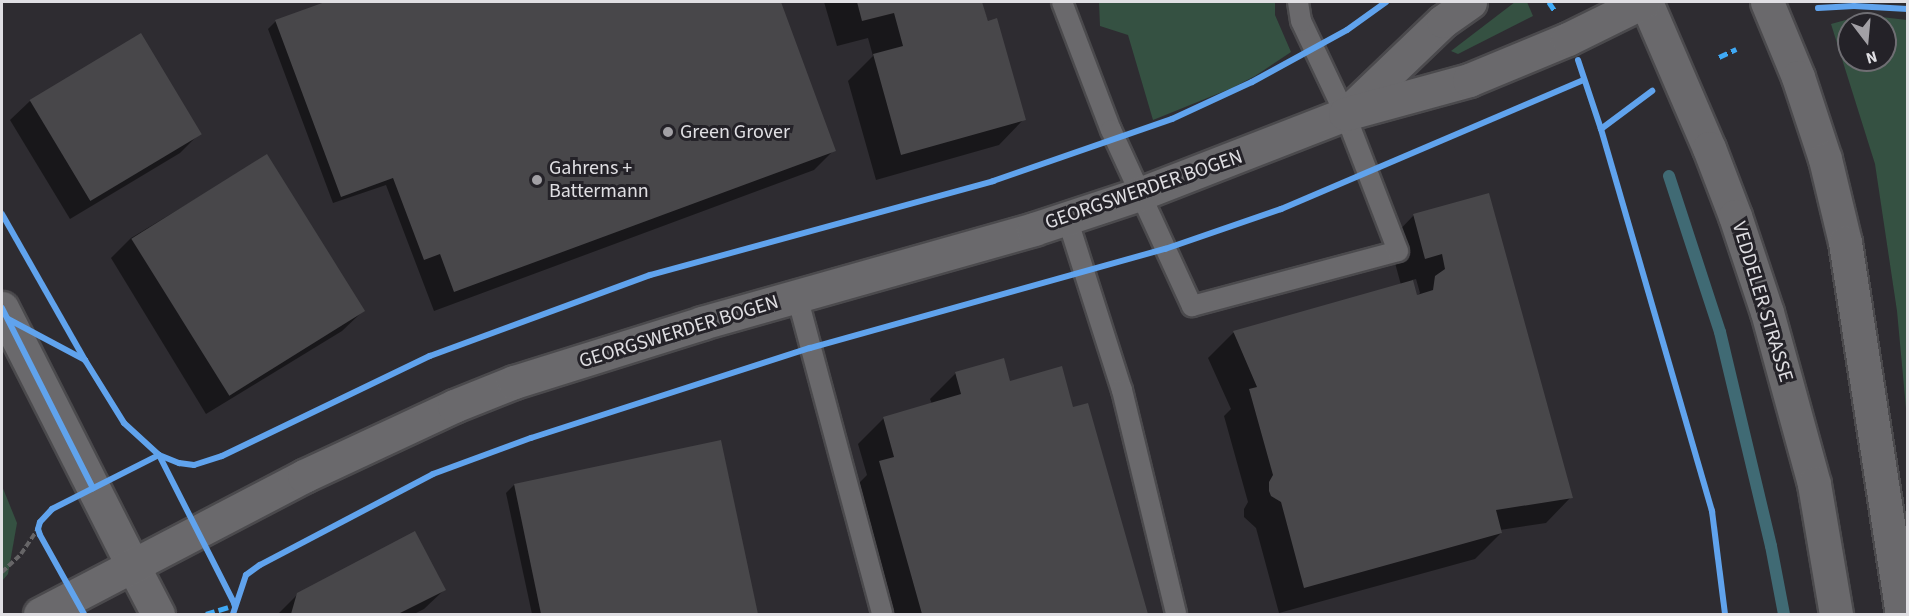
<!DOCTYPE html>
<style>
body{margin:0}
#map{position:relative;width:1909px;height:616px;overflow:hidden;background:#2e2c31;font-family:"Source Sans 3",sans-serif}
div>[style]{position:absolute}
.green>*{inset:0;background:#355142}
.shadow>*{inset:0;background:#0007}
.stream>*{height:12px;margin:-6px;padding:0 6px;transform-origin:6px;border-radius:6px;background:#406a74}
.building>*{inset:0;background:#48474a;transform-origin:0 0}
.path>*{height:4px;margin-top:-2px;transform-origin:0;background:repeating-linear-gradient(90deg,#666567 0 6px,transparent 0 9px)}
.roads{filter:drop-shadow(2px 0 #4b4a4d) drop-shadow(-2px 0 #4b4a4d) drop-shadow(0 2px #4b4a4d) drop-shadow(0 -2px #4b4a4d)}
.lane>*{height:20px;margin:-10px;padding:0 10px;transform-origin:10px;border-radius:10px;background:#6a696c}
.street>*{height:33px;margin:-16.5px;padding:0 16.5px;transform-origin:16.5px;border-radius:16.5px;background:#6a696c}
.secondary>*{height:33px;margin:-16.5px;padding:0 16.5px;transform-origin:16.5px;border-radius:16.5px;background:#6a696c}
.quiet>*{height:4.5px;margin-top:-2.25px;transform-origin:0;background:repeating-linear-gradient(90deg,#3fa9f5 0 9px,transparent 0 13.5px)}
.cycleway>*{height:6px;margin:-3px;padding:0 3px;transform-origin:3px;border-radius:3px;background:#60a3ed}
.dots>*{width:16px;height:16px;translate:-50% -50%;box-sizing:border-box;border:3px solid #242228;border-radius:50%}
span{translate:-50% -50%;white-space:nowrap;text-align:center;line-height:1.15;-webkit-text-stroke:6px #242228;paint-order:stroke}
.poi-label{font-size:20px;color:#e0dfe3}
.left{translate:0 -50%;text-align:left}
.street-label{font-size:20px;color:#e0dfe3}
.frame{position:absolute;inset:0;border:3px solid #e0dfe3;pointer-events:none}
.north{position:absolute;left:1837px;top:12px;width:60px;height:60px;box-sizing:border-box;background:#242228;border:2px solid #6f6e73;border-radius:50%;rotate:164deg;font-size:16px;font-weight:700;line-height:24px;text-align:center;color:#e0dfe3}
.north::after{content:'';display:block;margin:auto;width:21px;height:27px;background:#a2a0a5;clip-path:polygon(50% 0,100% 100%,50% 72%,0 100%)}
</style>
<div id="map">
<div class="green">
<i style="clip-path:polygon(1099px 2px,1275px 2px,1275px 15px,1291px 52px,1255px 76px,1232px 88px,1153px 120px,1128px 35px,1100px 26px)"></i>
<i style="clip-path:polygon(1515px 2px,1527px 2px,1533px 16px,1458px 54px,1451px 51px)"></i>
<i style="clip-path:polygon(evenodd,1864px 15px,1907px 20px,1907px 419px,1897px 311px,1875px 164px,1831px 24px,1864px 15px,1849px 24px,1885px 24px,1885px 60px,1849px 60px,1849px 24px)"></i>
<i style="clip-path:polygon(2px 486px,17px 523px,8px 574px,2px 581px)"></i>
</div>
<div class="shadow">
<i style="clip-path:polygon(330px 2px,779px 2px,834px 150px,814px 170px,434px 311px,386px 185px,333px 203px,268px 29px,276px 21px)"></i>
<i style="clip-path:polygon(824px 2px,981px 2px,1024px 119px,999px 145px,876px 180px,848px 81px,873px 56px,868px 38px,837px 46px)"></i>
<i style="clip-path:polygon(30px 101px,200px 133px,180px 153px,70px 219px,10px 120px)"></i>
<i style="clip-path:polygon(267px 156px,362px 312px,342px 331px,206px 414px,111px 258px,131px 238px)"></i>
<i style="clip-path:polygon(evenodd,1488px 195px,1571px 497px,1546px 523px,1500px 530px,1501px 533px,1475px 559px,1279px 613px,1256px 528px,1244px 517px,1244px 509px,1248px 502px,1224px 416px,1231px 409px,1208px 358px,1233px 333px,1401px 285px,1389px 241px,1414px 215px,1488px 195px,1416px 279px,1420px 293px,1416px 297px,1412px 280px,1416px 279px)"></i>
<i style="clip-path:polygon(956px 373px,1009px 383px,1072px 409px,1087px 405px,1146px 614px,890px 614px,854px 488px,867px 475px,858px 444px,884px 418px,932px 404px,930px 399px)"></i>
<i style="clip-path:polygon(720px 442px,756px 614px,532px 614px,506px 493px,514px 485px)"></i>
<i style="clip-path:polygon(444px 590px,424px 609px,414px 614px,278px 614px,298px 594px)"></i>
</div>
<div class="stream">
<i style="left:1669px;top:176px;width:164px;rotate:71.9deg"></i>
<i style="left:1720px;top:332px;width:220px;rotate:76.6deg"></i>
<i style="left:1771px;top:546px;width:69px;rotate:79.2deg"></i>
</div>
<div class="building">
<i style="clip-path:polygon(325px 2px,781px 2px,836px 151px,454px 292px,440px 254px,424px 260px,393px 178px,341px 197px,275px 20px)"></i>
<i style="clip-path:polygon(857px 2px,982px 2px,988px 21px,997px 18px,1026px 120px,901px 155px,873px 54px,903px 46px,894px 13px,862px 21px)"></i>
<i style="left:141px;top:33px;width:118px;height:130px;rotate:59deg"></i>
<i style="left:267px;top:154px;width:185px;height:160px;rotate:58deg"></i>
<i style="clip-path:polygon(1489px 193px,1573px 498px,1496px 510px,1502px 533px,1304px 588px,1281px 502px,1271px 496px,1269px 491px,1269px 482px,1273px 475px,1249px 389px,1257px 387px,1233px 331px,1413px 280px,1417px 295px,1433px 290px,1435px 276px,1445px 269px,1442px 254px,1425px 259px,1413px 214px)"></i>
<i style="clip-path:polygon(1004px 358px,1010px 381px,1062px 366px,1073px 407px,1088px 403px,1148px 614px,922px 614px,879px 461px,894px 457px,883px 417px,961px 394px,955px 372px)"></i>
<i style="clip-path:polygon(721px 440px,758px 614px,541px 614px,514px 484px)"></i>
<i style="clip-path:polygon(415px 531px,446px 590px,398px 614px,291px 614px,297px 593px)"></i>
</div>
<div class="path">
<i style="left:2px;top:572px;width:26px;rotate:-43deg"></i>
<i style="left:21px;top:554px;width:30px;rotate:-56deg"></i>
</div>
<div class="roads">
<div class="lane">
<i style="left:1062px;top:2px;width:137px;rotate:69.1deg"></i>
<i style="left:1111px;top:130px;width:194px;rotate:65.3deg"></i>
<i style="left:1192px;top:306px;width:213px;rotate:-14.9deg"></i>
<i style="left:1398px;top:251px;width:147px;rotate:-111.1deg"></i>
<i style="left:1345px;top:114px;width:103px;rotate:-115.3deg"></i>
<i style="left:1301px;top:21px;width:19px;rotate:-99deg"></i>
<i style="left:1067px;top:218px;width:181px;rotate:72.3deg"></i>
<i style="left:1122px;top:390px;width:230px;rotate:76.4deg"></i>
<i style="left:797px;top:296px;width:329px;rotate:75deg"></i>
</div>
<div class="street">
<i style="left:133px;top:566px;width:54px;rotate:62.5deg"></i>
</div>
<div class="secondary">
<i style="left:1646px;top:2px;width:159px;rotate:66.7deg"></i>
<i style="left:1709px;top:148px;width:73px;rotate:69.1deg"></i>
<i style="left:1735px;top:216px;width:101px;rotate:71.6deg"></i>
<i style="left:1767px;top:312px;width:178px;rotate:74.7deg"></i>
<i style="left:1814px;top:484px;width:132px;rotate:80.4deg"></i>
<i style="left:1767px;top:2px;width:81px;rotate:67.5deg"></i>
<i style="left:1798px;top:77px;width:86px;rotate:71.8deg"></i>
<i style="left:1825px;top:159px;width:85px;rotate:76.5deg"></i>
<i style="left:1845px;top:242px;width:376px;rotate:81.3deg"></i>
<i style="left:1349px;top:111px;width:130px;rotate:-43.8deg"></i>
<i style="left:1443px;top:21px;width:33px;rotate:-35deg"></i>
<i style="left:2px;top:308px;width:289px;rotate:63.1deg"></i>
<i style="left:40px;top:614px;width:298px;rotate:-27.6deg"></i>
<i style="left:304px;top:476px;width:166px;rotate:-25deg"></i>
<i style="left:454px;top:406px;width:65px;rotate:-21.8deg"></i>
<i style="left:514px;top:382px;width:197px;rotate:-17.4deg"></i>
<i style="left:702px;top:323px;width:345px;rotate:-15.8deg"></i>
<i style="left:1034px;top:229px;width:112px;rotate:-18.3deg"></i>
<i style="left:1140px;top:194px;width:220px;rotate:-21.3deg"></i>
<i style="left:1345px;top:114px;width:129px;rotate:-15.3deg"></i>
<i style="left:1469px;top:80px;width:107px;rotate:-22.5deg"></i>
<i style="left:1568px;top:39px;width:84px;rotate:-26.3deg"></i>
</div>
</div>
<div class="quiet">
<i style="left:1549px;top:2px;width:11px;rotate:56deg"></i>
<i style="left:1719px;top:57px;width:19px;rotate:-25deg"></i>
<i style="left:206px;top:614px;width:30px;rotate:-17deg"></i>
</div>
<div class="cycleway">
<i style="left:1818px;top:8px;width:36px;rotate:-3deg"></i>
<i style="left:1854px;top:6px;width:54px;rotate:3.2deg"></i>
<i style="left:1578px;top:60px;width:73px;rotate:71.6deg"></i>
<i style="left:1601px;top:129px;width:64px;rotate:-36.7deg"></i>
<i style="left:1601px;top:129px;width:398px;rotate:73.8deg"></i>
<i style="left:1712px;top:511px;width:104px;rotate:82.8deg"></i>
<i style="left:2px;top:214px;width:168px;rotate:60.4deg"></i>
<i style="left:85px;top:360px;width:74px;rotate:58.2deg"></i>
<i style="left:124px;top:423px;width:47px;rotate:42.4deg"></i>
<i style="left:159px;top:455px;width:22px;rotate:22deg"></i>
<i style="left:179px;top:463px;width:15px;rotate:8deg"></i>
<i style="left:194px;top:465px;width:29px;rotate:-18deg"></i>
<i style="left:222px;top:456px;width:231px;rotate:-25.7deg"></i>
<i style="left:430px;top:356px;width:234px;rotate:-20.2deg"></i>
<i style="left:650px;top:275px;width:356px;rotate:-15.3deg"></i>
<i style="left:993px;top:181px;width:189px;rotate:-19.1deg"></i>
<i style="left:1172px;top:119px;width:88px;rotate:-24.8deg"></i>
<i style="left:1252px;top:82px;width:108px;rotate:-28.7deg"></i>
<i style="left:1347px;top:30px;width:48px;rotate:-35.7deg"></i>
<i style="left:2px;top:308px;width:202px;rotate:63.2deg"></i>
<i style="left:8px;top:319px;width:87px;rotate:28deg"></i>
<i style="left:159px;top:455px;width:168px;rotate:63.1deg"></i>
<i style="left:84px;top:614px;width:90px;rotate:-119.1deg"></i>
<i style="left:40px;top:535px;width:6px;rotate:-108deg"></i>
<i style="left:38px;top:529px;width:7px;rotate:-74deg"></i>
<i style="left:40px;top:522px;width:18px;rotate:-47deg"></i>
<i style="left:52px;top:509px;width:120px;rotate:-26.8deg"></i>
<i style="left:233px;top:614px;width:41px;rotate:-71.6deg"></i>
<i style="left:246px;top:575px;width:17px;rotate:-36deg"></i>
<i style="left:260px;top:565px;width:195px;rotate:-27.7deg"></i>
<i style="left:433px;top:474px;width:104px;rotate:-20.2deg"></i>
<i style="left:531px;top:438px;width:293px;rotate:-17.9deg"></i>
<i style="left:810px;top:348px;width:369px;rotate:-15.6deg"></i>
<i style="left:1165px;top:249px;width:123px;rotate:-19deg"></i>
<i style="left:1281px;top:209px;width:329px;rotate:-23.1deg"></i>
</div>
<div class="dots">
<i style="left:668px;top:132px;background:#a2a0a5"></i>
<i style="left:537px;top:180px;background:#a2a0a5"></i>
</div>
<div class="poi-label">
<span class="left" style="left:680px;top:132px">Green Grover</span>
<span class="left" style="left:549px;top:180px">Gahrens +<br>Battermann</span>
</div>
<div class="street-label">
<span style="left:1144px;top:190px;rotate:-19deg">GEORGSWERDER BOGEN</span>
<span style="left:1762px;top:302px;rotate:73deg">VEDDELER STRASSE</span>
<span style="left:679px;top:332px;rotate:-17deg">GEORGSWERDER BOGEN</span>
</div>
<div class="frame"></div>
<div class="north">N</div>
</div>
